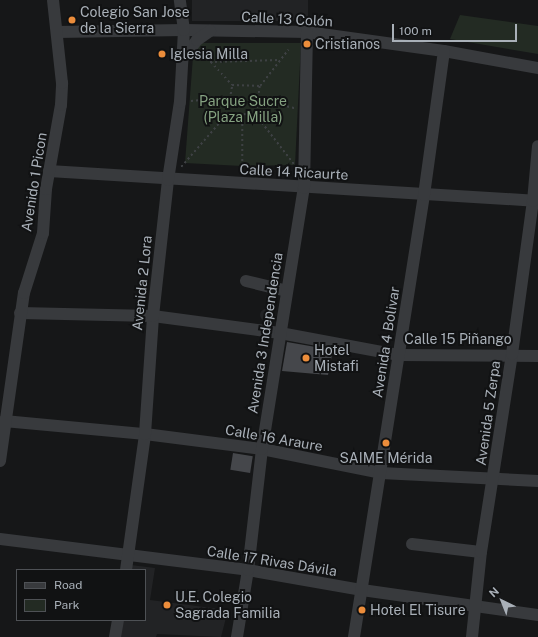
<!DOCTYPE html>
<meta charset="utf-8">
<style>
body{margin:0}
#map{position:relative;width:538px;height:637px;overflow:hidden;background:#161718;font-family:"Public Sans",sans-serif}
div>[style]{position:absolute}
.built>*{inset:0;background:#222325;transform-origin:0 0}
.round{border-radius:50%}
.green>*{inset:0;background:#232b23}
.building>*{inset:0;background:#45474b;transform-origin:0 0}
.path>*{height:1.5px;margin-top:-0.75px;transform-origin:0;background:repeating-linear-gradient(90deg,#3e4144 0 2px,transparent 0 5px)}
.minor>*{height:12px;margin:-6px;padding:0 6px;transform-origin:6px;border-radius:6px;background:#383a3d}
.dots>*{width:11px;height:11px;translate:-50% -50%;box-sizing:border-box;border:2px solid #111213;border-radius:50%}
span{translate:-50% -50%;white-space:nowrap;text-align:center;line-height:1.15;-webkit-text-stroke:4px #111213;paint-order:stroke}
.poi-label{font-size:14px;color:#a9b0b8}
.left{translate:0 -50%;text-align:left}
.street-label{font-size:14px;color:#a9b0b8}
.park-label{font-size:14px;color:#85a281}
.legend{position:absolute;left:16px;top:569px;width:130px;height:52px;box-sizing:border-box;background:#111213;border:1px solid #4e5155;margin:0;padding:5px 7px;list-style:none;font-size:12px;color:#a9b0b8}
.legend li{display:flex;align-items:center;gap:8px;height:20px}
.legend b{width:20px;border:1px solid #4e5155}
.north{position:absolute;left:482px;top:581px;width:40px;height:40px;-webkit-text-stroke:3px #111213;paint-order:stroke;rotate:317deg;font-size:11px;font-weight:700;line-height:16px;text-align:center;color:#a9b0b8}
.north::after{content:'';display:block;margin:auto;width:14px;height:18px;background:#a9b0b8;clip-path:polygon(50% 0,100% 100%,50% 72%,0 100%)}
.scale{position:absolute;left:392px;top:24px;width:125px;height:18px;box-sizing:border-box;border:2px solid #a9b0b8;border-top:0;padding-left:5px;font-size:12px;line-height:14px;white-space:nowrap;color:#a9b0b8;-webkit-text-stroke:3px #111213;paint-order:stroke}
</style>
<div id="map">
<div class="built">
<i style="left:192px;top:0;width:116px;height:21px"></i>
<i class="round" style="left:260px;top:309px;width:12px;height:12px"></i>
<i style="clip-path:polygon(131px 565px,155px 568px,150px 600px,228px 610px,221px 637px,157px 634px,156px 637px,118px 637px,121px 620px,145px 620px,145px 570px,130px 570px)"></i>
</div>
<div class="green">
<i style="clip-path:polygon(460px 15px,538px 26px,538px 54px,450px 39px)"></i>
<i style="clip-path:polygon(194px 43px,301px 43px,295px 165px,242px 166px,185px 163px)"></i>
</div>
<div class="building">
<i style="clip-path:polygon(287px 342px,333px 350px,328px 375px,282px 371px)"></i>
<i style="left:233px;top:453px;width:20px;height:17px;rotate:9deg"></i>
</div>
<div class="path">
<i style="left:201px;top:51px;width:46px;rotate:47.6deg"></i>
<i style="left:210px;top:62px;width:69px;rotate:-1.7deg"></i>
<i style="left:260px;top:86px;width:46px;rotate:-52.1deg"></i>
<i style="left:258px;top:99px;width:38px;rotate:14deg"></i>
<i style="left:191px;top:101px;width:39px;rotate:-6deg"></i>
<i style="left:256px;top:115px;width:29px;rotate:-178deg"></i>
<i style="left:227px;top:114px;width:29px;rotate:-80deg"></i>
<i style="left:232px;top:85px;width:28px;rotate:2deg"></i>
<i style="left:260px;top:86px;width:29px;rotate:98deg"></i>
<i style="left:256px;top:115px;width:62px;rotate:52.2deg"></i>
<i style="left:242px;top:166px;width:53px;rotate:-90deg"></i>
<i style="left:181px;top:167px;width:70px;rotate:-49deg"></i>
</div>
<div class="minor">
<i style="left:57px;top:32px;width:127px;rotate:-0.9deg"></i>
<i style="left:184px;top:30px;width:123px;rotate:0.9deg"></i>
<i style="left:307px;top:32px;width:138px;rotate:7.9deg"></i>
<i style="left:444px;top:51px;width:96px;rotate:10.3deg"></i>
<i style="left:183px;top:58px;width:23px;rotate:-52deg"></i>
<i style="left:197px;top:40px;width:16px;rotate:-35deg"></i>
<i style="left:49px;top:171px;width:490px;rotate:3.5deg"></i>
<i style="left:246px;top:281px;width:42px;rotate:13.7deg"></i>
<i style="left:20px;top:313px;width:133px;rotate:1.3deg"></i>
<i style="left:153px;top:316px;width:128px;rotate:7.6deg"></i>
<i style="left:280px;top:333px;width:121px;rotate:10.5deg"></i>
<i style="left:399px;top:355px;width:139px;rotate:0.4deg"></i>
<i style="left:4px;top:421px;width:142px;rotate:5.3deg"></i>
<i style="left:145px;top:434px;width:118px;rotate:7.3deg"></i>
<i style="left:262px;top:449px;width:121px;rotate:11.4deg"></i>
<i style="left:381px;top:473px;width:157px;rotate:2.9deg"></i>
<i style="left:0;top:461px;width:170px;rotate:-81.9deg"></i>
<i style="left:24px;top:293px;width:63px;rotate:-72.4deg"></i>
<i style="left:43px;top:233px;width:44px;rotate:-86.1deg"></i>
<i style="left:46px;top:189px;width:85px;rotate:-79.9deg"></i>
<i style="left:61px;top:105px;width:22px;rotate:-87deg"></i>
<i style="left:62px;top:83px;width:83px;rotate:-96.2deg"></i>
<i style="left:0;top:539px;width:250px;rotate:7.1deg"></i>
<i style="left:248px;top:570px;width:116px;rotate:10deg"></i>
<i style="left:362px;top:590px;width:178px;rotate:8.1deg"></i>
<i style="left:412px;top:544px;width:69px;rotate:6.6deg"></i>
<i style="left:126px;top:570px;width:137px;rotate:-82deg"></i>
<i style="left:145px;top:434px;width:118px;rotate:-86.1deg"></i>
<i style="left:153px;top:316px;width:137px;rotate:-83.7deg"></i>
<i style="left:168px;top:180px;width:79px;rotate:-81.3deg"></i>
<i style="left:180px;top:102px;width:72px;rotate:-86.8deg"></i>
<i style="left:184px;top:30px;width:30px;rotate:-98deg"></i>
<i style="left:115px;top:637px;width:17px;rotate:-80deg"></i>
<i style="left:237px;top:637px;width:68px;rotate:-80.7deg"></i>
<i style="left:248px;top:570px;width:122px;rotate:-83.4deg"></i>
<i style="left:262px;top:449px;width:264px;rotate:-80.9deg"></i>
<i style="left:304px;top:188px;width:156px;rotate:-88.9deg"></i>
<i style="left:354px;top:637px;width:448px;rotate:-81deg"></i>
<i style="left:424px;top:195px;width:145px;rotate:-82.1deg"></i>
<i style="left:472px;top:637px;width:85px;rotate:-84deg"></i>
<i style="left:481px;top:552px;width:200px;rotate:-81.1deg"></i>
<i style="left:512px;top:354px;width:154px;rotate:-82.2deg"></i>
<i style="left:533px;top:201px;width:55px;rotate:-84.8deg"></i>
</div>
<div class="dots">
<i style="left:72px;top:20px;background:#ec8d3b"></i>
<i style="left:307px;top:44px;background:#ec8d3b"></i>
<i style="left:162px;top:54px;background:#ec8d3b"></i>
<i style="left:306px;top:358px;background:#ec8d3b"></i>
<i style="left:386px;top:443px;background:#ec8d3b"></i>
<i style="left:167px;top:605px;background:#ec8d3b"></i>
<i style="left:362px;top:610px;background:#ec8d3b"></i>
</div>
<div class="poi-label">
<span class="left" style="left:80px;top:20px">Colegio San Jose<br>de la Sierra</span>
<span class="left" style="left:315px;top:44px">Cristianos</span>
<span class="left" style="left:170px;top:54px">Iglesia Milla</span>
<span class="left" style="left:314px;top:358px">Hotel<br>Mistafi</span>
<span style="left:386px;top:458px">SAIME Mérida</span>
<span class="left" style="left:175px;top:605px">U.E. Colegio<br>Sagrada Familia</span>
<span class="left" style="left:370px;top:610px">Hotel El Tisure</span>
</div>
<div class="street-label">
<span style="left:287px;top:19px;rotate:3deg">Calle 13 Colón</span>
<span style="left:294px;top:172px;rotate:3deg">Calle 14 Ricaurte</span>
<span style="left:34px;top:182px;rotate:-81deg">Avenido 1 Picon</span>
<span style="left:142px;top:283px;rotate:-84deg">Avenida 2 Lora</span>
<span style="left:265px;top:333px;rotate:-81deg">Avenida 3 Independencia</span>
<span style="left:458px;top:339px">Calle 15 Piñango</span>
<span style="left:386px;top:342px;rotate:-81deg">Avenida 4 Bolivar</span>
<span style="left:488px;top:413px;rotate:-82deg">Avenida 5 Zerpa</span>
<span style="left:274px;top:438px;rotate:10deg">Calle 16 Araure</span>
<span style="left:272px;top:561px;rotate:9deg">Calle 17 Rivas Dávila</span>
</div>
<div class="park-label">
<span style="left:243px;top:109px">Parque Sucre<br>(Plaza Milla)</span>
</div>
<ul class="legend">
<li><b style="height:5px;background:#383a3d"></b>Road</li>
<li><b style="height:11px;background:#232b23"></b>Park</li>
</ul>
<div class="north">N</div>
<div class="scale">100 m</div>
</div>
